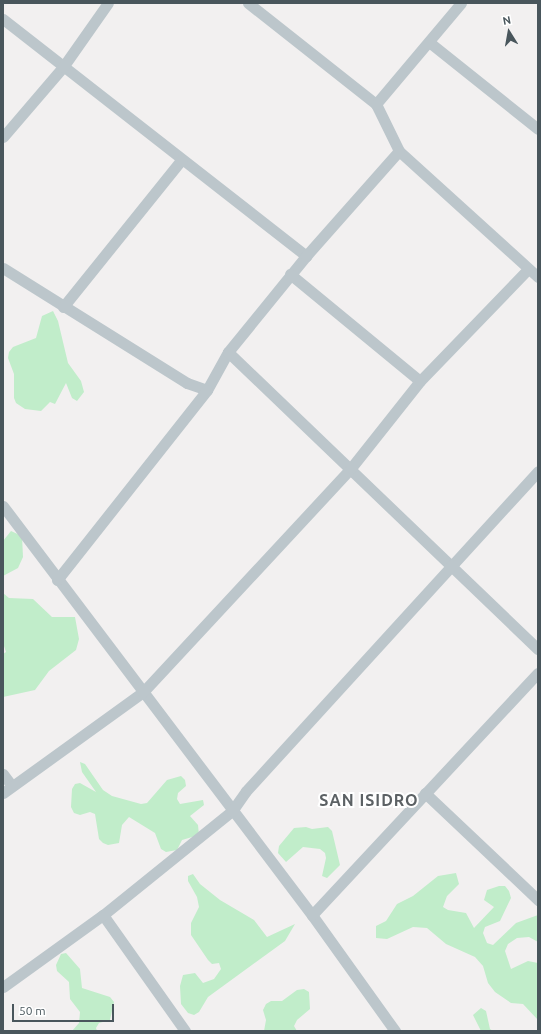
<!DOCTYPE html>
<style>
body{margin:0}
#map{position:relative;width:541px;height:1034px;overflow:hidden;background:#f2f0f0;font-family:Ubuntu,sans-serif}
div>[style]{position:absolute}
.green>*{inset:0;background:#c1edca}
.minor>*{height:11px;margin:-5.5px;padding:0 5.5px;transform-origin:5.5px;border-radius:5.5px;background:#bcc6cb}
span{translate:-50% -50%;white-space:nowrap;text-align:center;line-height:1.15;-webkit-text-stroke:4px #fff;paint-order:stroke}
.district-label{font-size:16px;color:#5c6164;font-weight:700;letter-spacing:1px}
.frame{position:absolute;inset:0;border:4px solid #49565c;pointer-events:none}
.north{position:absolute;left:489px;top:12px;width:40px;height:40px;-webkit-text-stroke:3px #fff;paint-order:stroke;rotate:349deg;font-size:11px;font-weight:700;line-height:16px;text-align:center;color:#49565c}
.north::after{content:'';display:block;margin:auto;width:14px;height:18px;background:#49565c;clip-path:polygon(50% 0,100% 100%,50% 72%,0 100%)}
.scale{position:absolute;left:12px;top:1004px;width:102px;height:18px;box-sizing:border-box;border:2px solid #49565c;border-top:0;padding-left:5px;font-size:12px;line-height:14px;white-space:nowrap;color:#49565c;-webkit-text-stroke:3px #fff;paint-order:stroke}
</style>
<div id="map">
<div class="green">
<i style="clip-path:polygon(53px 311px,58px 321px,68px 363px,81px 381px,84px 392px,77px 401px,72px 398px,66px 383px,55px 404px,50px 402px,41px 411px,25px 409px,16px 403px,14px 398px,14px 374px,8px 358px,9px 352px,13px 347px,36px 338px,42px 316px)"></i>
<i style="clip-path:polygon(11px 531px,22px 536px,23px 557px,18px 568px,3px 576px,3px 541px)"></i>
<i style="clip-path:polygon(3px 593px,9px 598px,33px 599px,52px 617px,75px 617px,79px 639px,76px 650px,49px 671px,35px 690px,3px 697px,3px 654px,6px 652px,3px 643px)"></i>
<i style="clip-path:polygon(80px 762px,85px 764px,103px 790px,112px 796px,141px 804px,147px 803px,167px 780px,181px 776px,185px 780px,186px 786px,178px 793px,177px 799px,180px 804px,203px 800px,204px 805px,190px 816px,198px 825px,199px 835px,182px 840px,177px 850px,166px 852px,161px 849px,155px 833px,129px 817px,122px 825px,119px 843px,108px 845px,103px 843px,99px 839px,95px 814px,90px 812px,80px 815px,74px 813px,71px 807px,72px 789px,75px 784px,80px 783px,96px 792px,82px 772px)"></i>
<i style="clip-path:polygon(306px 827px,312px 829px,328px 827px,332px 831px,340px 865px,327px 878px,322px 876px,326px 858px,325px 853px,320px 849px,303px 847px,286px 862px,278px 853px,279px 846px,294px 828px)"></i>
<i style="clip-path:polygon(456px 873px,459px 884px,447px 896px,443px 907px,448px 910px,466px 913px,474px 928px,494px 907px,484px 900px,487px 890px,499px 886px,505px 886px,509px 891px,511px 898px,500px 921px,485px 927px,483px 933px,487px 943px,493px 945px,516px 923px,538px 915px,538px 942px,529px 937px,517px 938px,508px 944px,505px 951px,511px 969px,528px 961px,538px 963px,538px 1020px,523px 1004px,511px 1003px,495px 992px,488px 983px,483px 966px,475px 957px,446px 944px,427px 928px,413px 927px,387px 939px,376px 938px,376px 926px,386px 921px,397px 904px,413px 896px,438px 876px)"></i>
<i style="clip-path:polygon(193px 874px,200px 884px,220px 900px,254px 920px,267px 937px,295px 924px,285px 941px,208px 997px,199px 1012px,194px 1015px,188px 1013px,181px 1004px,180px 986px,183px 975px,195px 973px,203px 983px,214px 979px,221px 969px,219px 963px,212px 964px,208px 960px,191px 935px,191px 923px,199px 907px,197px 897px,188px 881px,188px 876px)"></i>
<i style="clip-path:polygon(66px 953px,80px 969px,82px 988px,110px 997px,114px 1002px,110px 1020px,99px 1023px,96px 1028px,97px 1031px,72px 1031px,79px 1023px,80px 1012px,70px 999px,69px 982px,57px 971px,56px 965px,61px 954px)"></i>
<i style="clip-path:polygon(304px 989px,309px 992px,310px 1009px,297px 1020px,294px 1026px,297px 1031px,264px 1031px,266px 1020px,263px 1010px,266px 1004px,271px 1001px,282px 1001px,297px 990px)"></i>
<i style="clip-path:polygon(481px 1008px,486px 1011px,490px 1029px,493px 1031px,481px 1031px,473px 1015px)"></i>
</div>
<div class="minor">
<i style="left:248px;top:3px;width:163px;rotate:38.3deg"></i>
<i style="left:376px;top:104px;width:52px;rotate:63.9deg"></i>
<i style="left:399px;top:151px;width:188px;rotate:42.2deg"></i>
<i style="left:3px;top:19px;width:385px;rotate:38deg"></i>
<i style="left:429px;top:42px;width:139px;rotate:38.6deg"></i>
<i style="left:376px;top:104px;width:132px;rotate:-49.9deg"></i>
<i style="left:3px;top:137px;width:92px;rotate:-49.4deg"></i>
<i style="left:63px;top:67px;width:78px;rotate:-54.9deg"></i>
<i style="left:3px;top:268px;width:217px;rotate:32deg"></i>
<i style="left:187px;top:383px;width:21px;rotate:19deg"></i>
<i style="left:207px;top:390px;width:43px;rotate:-61.1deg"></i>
<i style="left:228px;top:352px;width:124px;rotate:-50.9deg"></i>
<i style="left:306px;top:256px;width:140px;rotate:-48.5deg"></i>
<i style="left:290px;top:274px;width:168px;rotate:39.5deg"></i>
<i style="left:63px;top:307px;width:189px;rotate:-51.2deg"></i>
<i style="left:228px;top:352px;width:429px;rotate:43.8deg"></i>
<i style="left:3px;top:506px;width:513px;rotate:52.93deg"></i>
<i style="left:312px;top:915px;width:143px;rotate:54.4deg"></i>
<i style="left:57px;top:580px;width:242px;rotate:-51.7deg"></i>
<i style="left:3px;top:774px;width:15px;rotate:53deg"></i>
<i style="left:3px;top:793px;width:173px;rotate:-35.8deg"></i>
<i style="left:143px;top:692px;width:306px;rotate:-47.1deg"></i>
<i style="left:351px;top:468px;width:111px;rotate:-51.6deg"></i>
<i style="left:420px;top:381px;width:156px;rotate:-46deg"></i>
<i style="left:425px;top:793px;width:156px;rotate:43.4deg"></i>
<i style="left:103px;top:915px;width:142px;rotate:54.7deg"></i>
<i style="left:312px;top:915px;width:331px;rotate:-47deg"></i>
<i style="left:3px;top:987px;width:123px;rotate:-35.8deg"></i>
<i style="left:103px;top:915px;width:166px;rotate:-38.9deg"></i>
<i style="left:232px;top:811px;width:24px;rotate:-55deg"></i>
<i style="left:246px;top:791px;width:433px;rotate:-47.6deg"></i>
</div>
<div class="district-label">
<span style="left:369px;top:800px">SAN ISIDRO</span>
</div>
<div class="frame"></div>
<div class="north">N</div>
<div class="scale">50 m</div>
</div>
